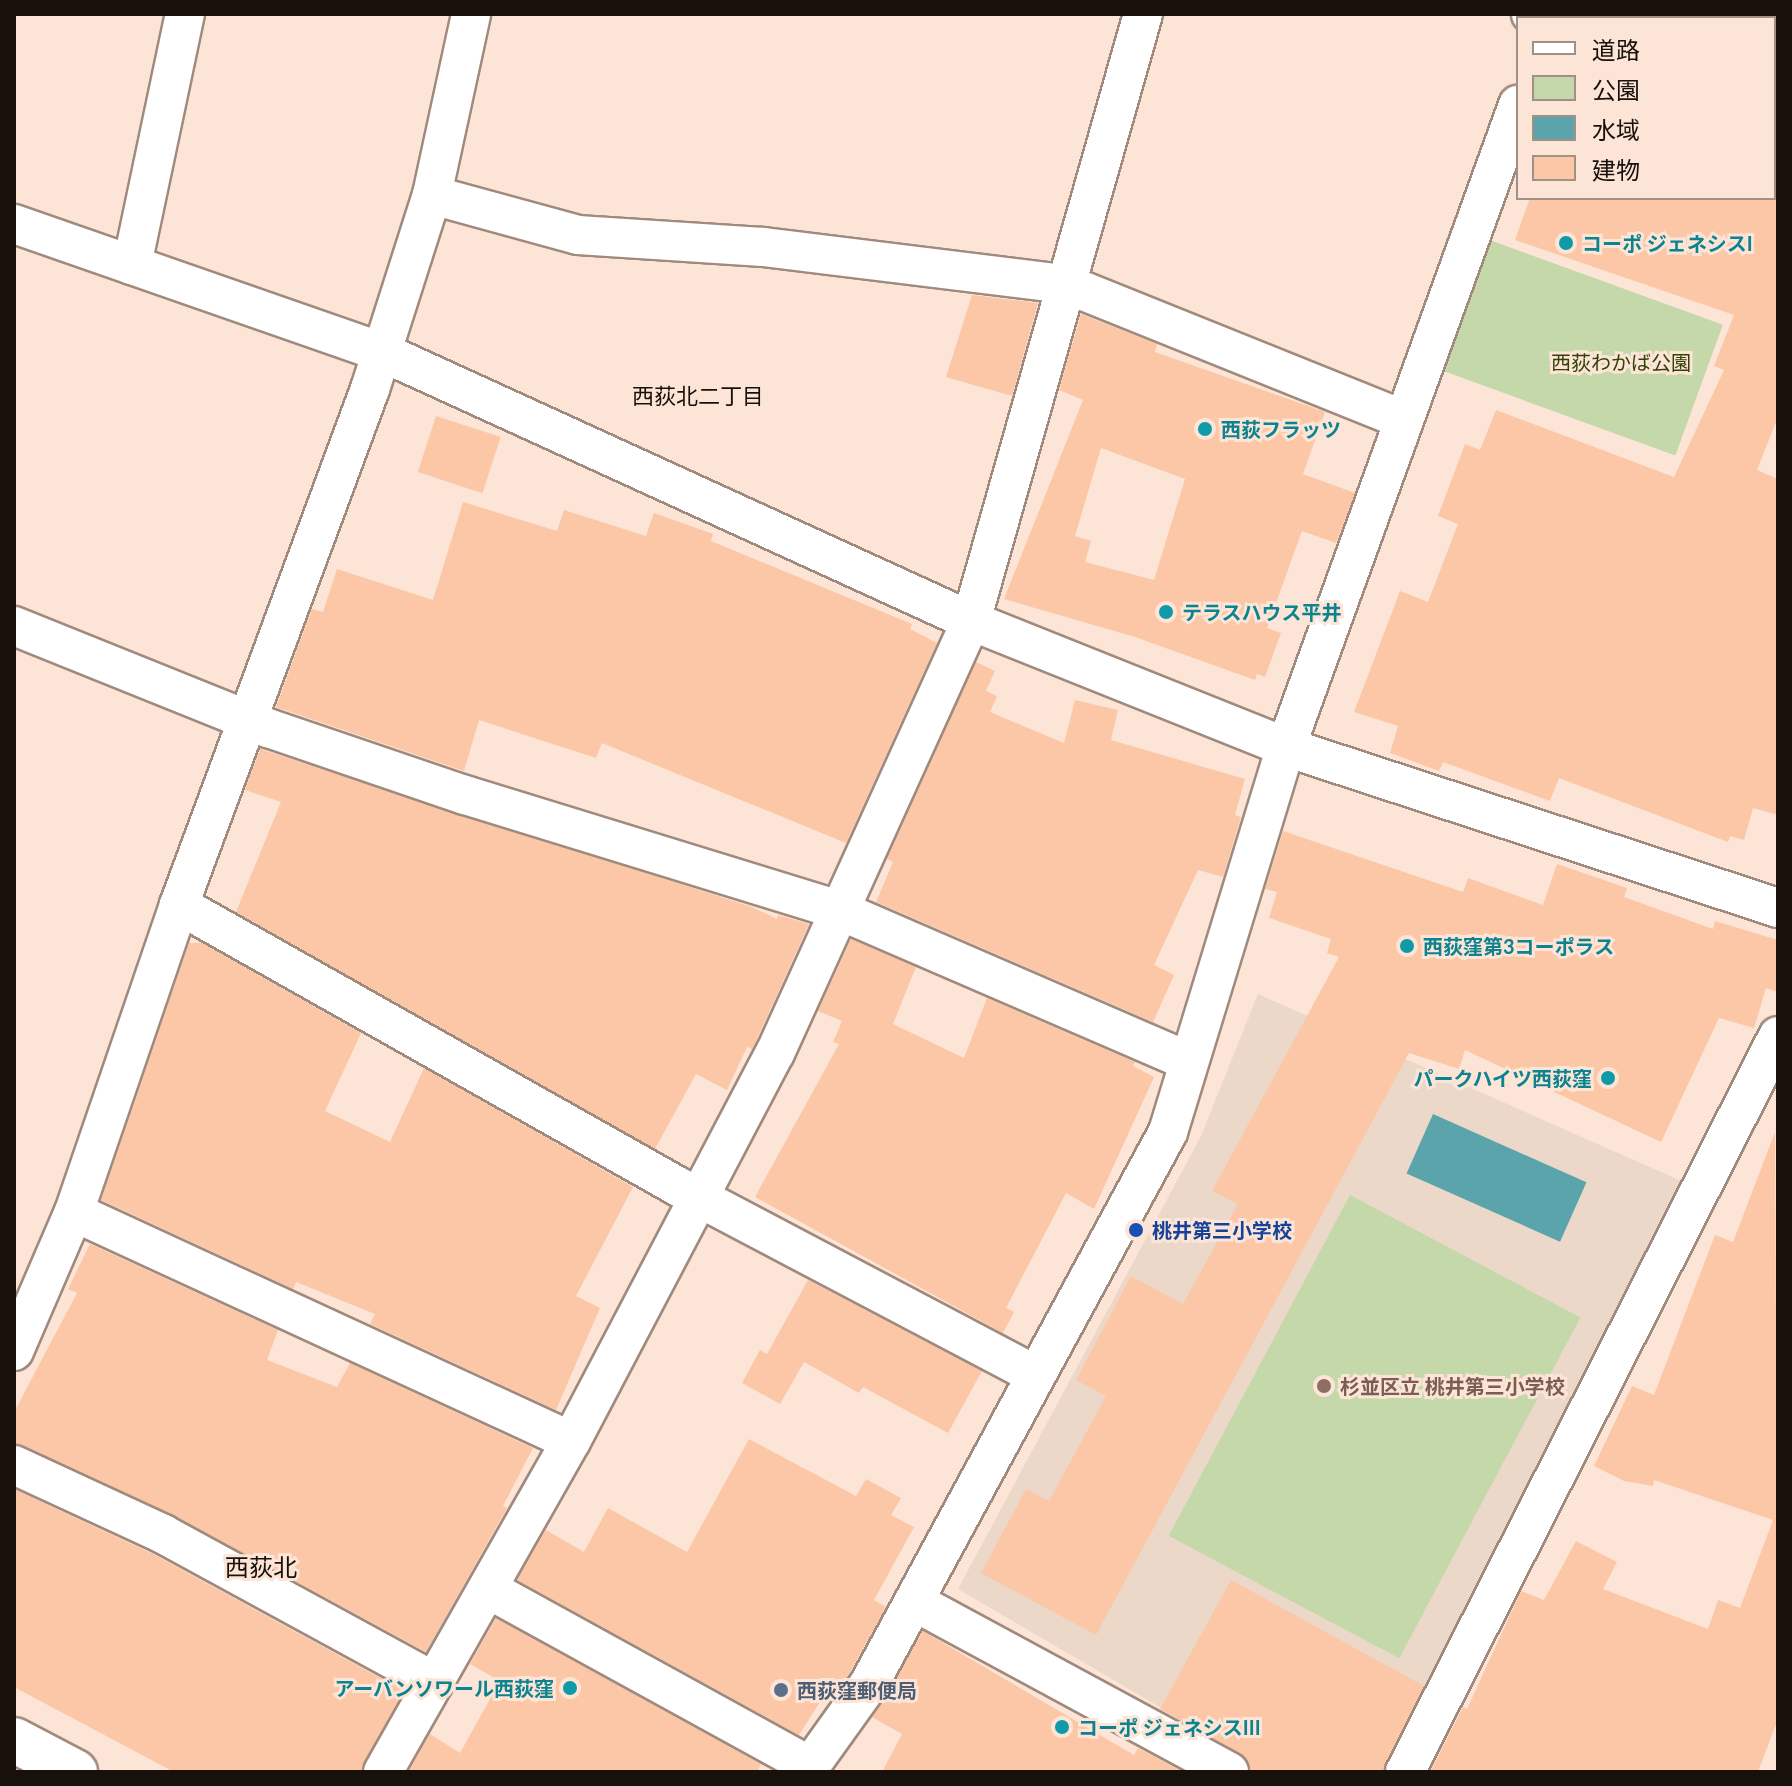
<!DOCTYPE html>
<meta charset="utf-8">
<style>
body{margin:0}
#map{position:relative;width:1792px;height:1786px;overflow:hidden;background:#fce5d6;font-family:Lato,"Noto Sans JP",sans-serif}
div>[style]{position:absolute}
.education>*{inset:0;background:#ebd8c8}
.green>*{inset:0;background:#c5d8aa;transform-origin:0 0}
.water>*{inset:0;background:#5ba4ab;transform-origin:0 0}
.building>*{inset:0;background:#fbc7a6;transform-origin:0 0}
.roads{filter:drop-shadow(2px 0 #a08a7d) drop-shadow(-2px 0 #a08a7d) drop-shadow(0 2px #a08a7d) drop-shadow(0 -2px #a08a7d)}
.minor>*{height:38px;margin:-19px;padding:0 19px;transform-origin:19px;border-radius:19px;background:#fff}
.tertiary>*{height:44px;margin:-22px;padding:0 22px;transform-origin:22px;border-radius:22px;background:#fff}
.dots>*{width:22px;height:22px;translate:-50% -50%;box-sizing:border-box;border:4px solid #fce5d6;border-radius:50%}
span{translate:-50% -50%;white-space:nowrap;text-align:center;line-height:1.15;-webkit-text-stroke:6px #fce5d6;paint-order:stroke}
.culture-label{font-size:20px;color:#0d838f;font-weight:700}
.left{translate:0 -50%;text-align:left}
.right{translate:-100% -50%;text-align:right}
.park-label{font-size:20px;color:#314207}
.transit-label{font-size:20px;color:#164399;font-weight:700}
.education-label{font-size:20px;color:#785e54;font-weight:700}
.service-label{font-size:20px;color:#4e5e75;font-weight:700}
.neighbourhood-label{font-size:22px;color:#17100b}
.quarter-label{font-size:24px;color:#17100b}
.frame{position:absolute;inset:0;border:16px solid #17100b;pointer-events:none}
.legend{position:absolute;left:1516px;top:16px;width:260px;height:184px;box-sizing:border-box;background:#fce5d6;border:2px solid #a09085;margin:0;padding:10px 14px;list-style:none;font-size:24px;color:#17100b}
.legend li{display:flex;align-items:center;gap:16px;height:40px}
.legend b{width:40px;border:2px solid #a09085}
</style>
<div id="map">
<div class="education">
<i style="clip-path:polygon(1258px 994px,1686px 1183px,1384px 1772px,1271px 1772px,958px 1589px,1201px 1136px)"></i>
</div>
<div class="green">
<i style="left:1487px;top:239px;width:251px;height:139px;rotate:20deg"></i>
<i style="left:1350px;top:1195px;width:261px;height:386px;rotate:28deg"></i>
</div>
<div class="water">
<i style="left:1433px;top:1114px;width:168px;height:65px;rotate:24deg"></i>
</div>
<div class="building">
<i style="clip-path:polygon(1530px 198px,1778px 198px,1778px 417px,1757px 470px,1778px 479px,1778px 815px,1753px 808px,1744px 840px,1730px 836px,1728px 842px,1559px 778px,1550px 801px,1443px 762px,1439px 771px,1390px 753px,1398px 726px,1354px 712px,1400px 591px,1428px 602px,1458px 524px,1438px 516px,1465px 444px,1480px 450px,1496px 410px,1674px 477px,1724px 370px,1714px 366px,1734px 315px,1515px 240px)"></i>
<i style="clip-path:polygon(972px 295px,1038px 303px,1012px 396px,946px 377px)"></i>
<i style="clip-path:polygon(evenodd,1081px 314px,1157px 344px,1155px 352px,1325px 412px,1303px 474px,1355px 493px,1336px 543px,1302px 531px,1267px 628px,1281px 633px,1265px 677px,1257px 674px,1255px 680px,1135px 637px,1004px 599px,1083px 400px,1059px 390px,1081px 314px,1101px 448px,1185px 479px,1154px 580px,1085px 562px,1091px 541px,1075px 536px,1101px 448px)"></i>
<i style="left:436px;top:416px;width:68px;height:59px;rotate:18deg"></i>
<i style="clip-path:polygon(463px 502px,557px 531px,564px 510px,646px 536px,654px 513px,713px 534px,711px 541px,912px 624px,910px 629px,937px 643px,846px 843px,602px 743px,596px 758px,479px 720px,464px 771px,276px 707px,312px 609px,323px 612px,337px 569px,433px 600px)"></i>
<i style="clip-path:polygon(976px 662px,995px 671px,986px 691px,997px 696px,990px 712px,1064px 743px,1075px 700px,1118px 710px,1111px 740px,1245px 779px,1235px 815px,1241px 817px,1223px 877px,1198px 870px,1154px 965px,1174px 975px,1153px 1022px,876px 902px,893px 862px,887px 859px)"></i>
<i style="clip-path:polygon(260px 749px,752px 907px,777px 919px,778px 915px,809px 924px,755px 1043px,752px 1049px,747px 1047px,727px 1090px,696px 1074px,655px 1149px,236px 912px,281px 802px,245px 790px)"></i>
<i style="clip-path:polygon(1283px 831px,1463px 892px,1468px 878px,1543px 905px,1557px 864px,1627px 888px,1624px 897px,1713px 929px,1715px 921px,1778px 940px,1778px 992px,1766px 988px,1754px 1028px,1719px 1018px,1661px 1142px,1465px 1050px,1459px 1069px,1409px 1053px,1096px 1635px,981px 1573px,1026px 1489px,1049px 1501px,1106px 1396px,1076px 1380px,1131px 1276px,1183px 1304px,1238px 1204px,1212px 1191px,1339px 957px,1327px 953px,1331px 939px,1269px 918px,1277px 892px,1265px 889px)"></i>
<i style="clip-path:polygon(851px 939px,916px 967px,893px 1024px,964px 1058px,987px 998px,1135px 1062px,1133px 1066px,1154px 1077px,1094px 1209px,1066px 1193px,1006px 1308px,1014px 1312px,1003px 1333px,755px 1197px,839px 1044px,833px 1042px,842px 1021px,818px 1011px)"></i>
<i style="clip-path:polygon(189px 943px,202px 943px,361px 1033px,325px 1111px,390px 1142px,424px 1068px,633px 1187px,576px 1296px,600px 1308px,556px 1410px,370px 1324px,375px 1314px,296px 1282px,293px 1289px,101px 1200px)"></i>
<i style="clip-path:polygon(1775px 1132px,1778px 1719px,1758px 1772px,1430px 1772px,1463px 1707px,1467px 1709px,1521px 1591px,1544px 1600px,1576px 1541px,1617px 1562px,1603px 1589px,1708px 1629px,1718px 1600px,1740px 1608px,1773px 1520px,1654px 1480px,1653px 1486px,1624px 1481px,1594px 1466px,1632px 1386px,1654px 1395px,1715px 1235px,1733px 1242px)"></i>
<i style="clip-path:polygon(90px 1244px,278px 1330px,267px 1360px,337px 1387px,350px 1363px,533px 1448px,503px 1506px,507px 1508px,426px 1652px,173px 1515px,14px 1443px,14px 1412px,77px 1293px,68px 1289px)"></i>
<i style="clip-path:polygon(808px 1280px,982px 1371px,948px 1433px,863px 1387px,859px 1393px,804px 1362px,780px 1404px,742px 1383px,760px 1350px,767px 1354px)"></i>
<i style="clip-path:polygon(749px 1439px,856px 1496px,866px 1479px,901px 1498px,891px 1515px,914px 1527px,874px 1600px,886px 1607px,850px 1672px,834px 1695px,827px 1691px,799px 1735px,517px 1580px,546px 1530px,584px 1552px,608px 1508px,687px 1552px)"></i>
<i style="clip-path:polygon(14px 1489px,153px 1554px,404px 1691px,361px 1772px,174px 1772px,14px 1687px)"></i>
<i style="clip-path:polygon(1231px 1580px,1424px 1686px,1383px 1772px,1251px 1772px,1239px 1753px,1160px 1709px)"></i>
<i style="clip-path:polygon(496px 1618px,761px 1764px,757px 1772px,408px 1772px,430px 1734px,460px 1753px,500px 1681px,470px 1664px)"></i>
<i style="clip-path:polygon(923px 1631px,1134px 1755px,1138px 1748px,1183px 1772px,882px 1772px,902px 1734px,872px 1717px)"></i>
</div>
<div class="roads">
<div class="minor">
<i style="left:1531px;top:14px;width:8px;rotate:30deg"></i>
<i style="left:1774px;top:126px;width:4px;rotate:27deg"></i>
<i style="left:432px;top:195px;width:151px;rotate:15.3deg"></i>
<i style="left:578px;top:235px;width:185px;rotate:3.7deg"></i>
<i style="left:763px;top:247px;width:305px;rotate:7deg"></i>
<i style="left:1066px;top:284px;width:362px;rotate:21.9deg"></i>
<i style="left:14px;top:224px;width:390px;rotate:19.2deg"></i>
<i style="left:382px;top:352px;width:648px;rotate:24.55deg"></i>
<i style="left:971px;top:621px;width:339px;rotate:21.8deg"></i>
<i style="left:1286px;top:747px;width:518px;rotate:18.12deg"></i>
<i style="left:132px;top:265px;width:257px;rotate:-78.1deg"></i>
<i style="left:14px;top:626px;width:274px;rotate:21.9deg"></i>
<i style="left:268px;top:728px;width:208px;rotate:18.8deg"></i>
<i style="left:465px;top:795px;width:393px;rotate:17.1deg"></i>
<i style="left:841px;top:911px;width:378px;rotate:23.4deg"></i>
<i style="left:179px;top:905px;width:572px;rotate:29.43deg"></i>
<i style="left:677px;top:1186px;width:403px;rotate:27.8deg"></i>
<i style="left:74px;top:1212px;width:547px;rotate:24.74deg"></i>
<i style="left:14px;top:1351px;width:151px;rotate:-66.7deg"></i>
<i style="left:74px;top:1212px;width:324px;rotate:-71.1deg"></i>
<i style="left:179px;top:905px;width:550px;rotate:-69.69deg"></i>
<i style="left:370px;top:389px;width:204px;rotate:-72.3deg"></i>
<i style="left:432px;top:195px;width:185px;rotate:-77.8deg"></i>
<i style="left:14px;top:1465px;width:164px;rotate:24.8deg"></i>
<i style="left:163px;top:1534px;width:309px;rotate:28.6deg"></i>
<i style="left:488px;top:1589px;width:367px;rotate:28.8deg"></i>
<i style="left:915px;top:1602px;width:357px;rotate:28.4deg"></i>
<i style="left:383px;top:1772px;width:381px;rotate:-60.4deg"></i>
<i style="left:571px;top:1441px;width:438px;rotate:-62.3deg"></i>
<i style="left:775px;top:1053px;width:474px;rotate:-65.6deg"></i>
<i style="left:971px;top:621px;width:631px;rotate:-74.18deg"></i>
<i style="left:806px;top:1772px;width:108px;rotate:-54.4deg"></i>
<i style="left:869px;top:1684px;width:628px;rotate:-61.56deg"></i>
<i style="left:1168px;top:1132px;width:403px;rotate:-73deg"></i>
<i style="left:1286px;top:747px;width:683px;rotate:-70.13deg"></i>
<i style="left:1405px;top:1772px;width:825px;rotate:-63.12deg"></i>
</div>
<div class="tertiary">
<i style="left:14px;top:1740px;width:69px;rotate:27.7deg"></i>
</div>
</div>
<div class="dots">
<i style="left:1566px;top:243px;background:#0f9aa8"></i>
<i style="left:1205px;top:429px;background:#0f9aa8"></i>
<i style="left:1166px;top:612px;background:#0f9aa8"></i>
<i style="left:1407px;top:946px;background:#0f9aa8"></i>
<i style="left:1608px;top:1078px;background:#0f9aa8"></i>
<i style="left:1136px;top:1230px;background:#1a4fb4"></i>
<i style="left:1324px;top:1386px;background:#8d6e63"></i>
<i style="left:570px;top:1688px;background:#0f9aa8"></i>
<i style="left:781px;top:1690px;background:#5c6f8a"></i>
<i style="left:1062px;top:1727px;background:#0f9aa8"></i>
</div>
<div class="culture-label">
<span class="left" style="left:1582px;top:243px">コーポ ジェネシスI</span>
<span class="left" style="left:1221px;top:429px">西荻フラッツ</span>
<span class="left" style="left:1182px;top:612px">テラスハウス平井</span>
<span class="left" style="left:1423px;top:946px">西荻窪第3コーポラス</span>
<span class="right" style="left:1592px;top:1078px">パークハイツ西荻窪</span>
<span class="right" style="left:554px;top:1688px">アーバンソワール西荻窪</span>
<span class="left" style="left:1078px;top:1727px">コーポ ジェネシスIII</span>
</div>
<div class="park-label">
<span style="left:1621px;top:362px">西荻わかば公園</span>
</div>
<div class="transit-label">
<span class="left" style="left:1152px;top:1230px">桃井第三小学校</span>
</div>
<div class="education-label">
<span class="left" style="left:1340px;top:1386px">杉並区立 桃井第三小学校</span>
</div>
<div class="service-label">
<span class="left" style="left:797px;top:1690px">西荻窪郵便局</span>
</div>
<div class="neighbourhood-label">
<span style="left:698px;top:396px">西荻北二丁目</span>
</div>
<div class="quarter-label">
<span style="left:261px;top:1567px">西荻北</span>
</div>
<div class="frame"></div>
<ul class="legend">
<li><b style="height:10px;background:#fff"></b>道路</li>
<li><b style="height:22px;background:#c5d8aa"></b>公園</li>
<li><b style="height:22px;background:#5ba4ab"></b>水域</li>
<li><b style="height:22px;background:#fbc7a6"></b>建物</li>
</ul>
</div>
